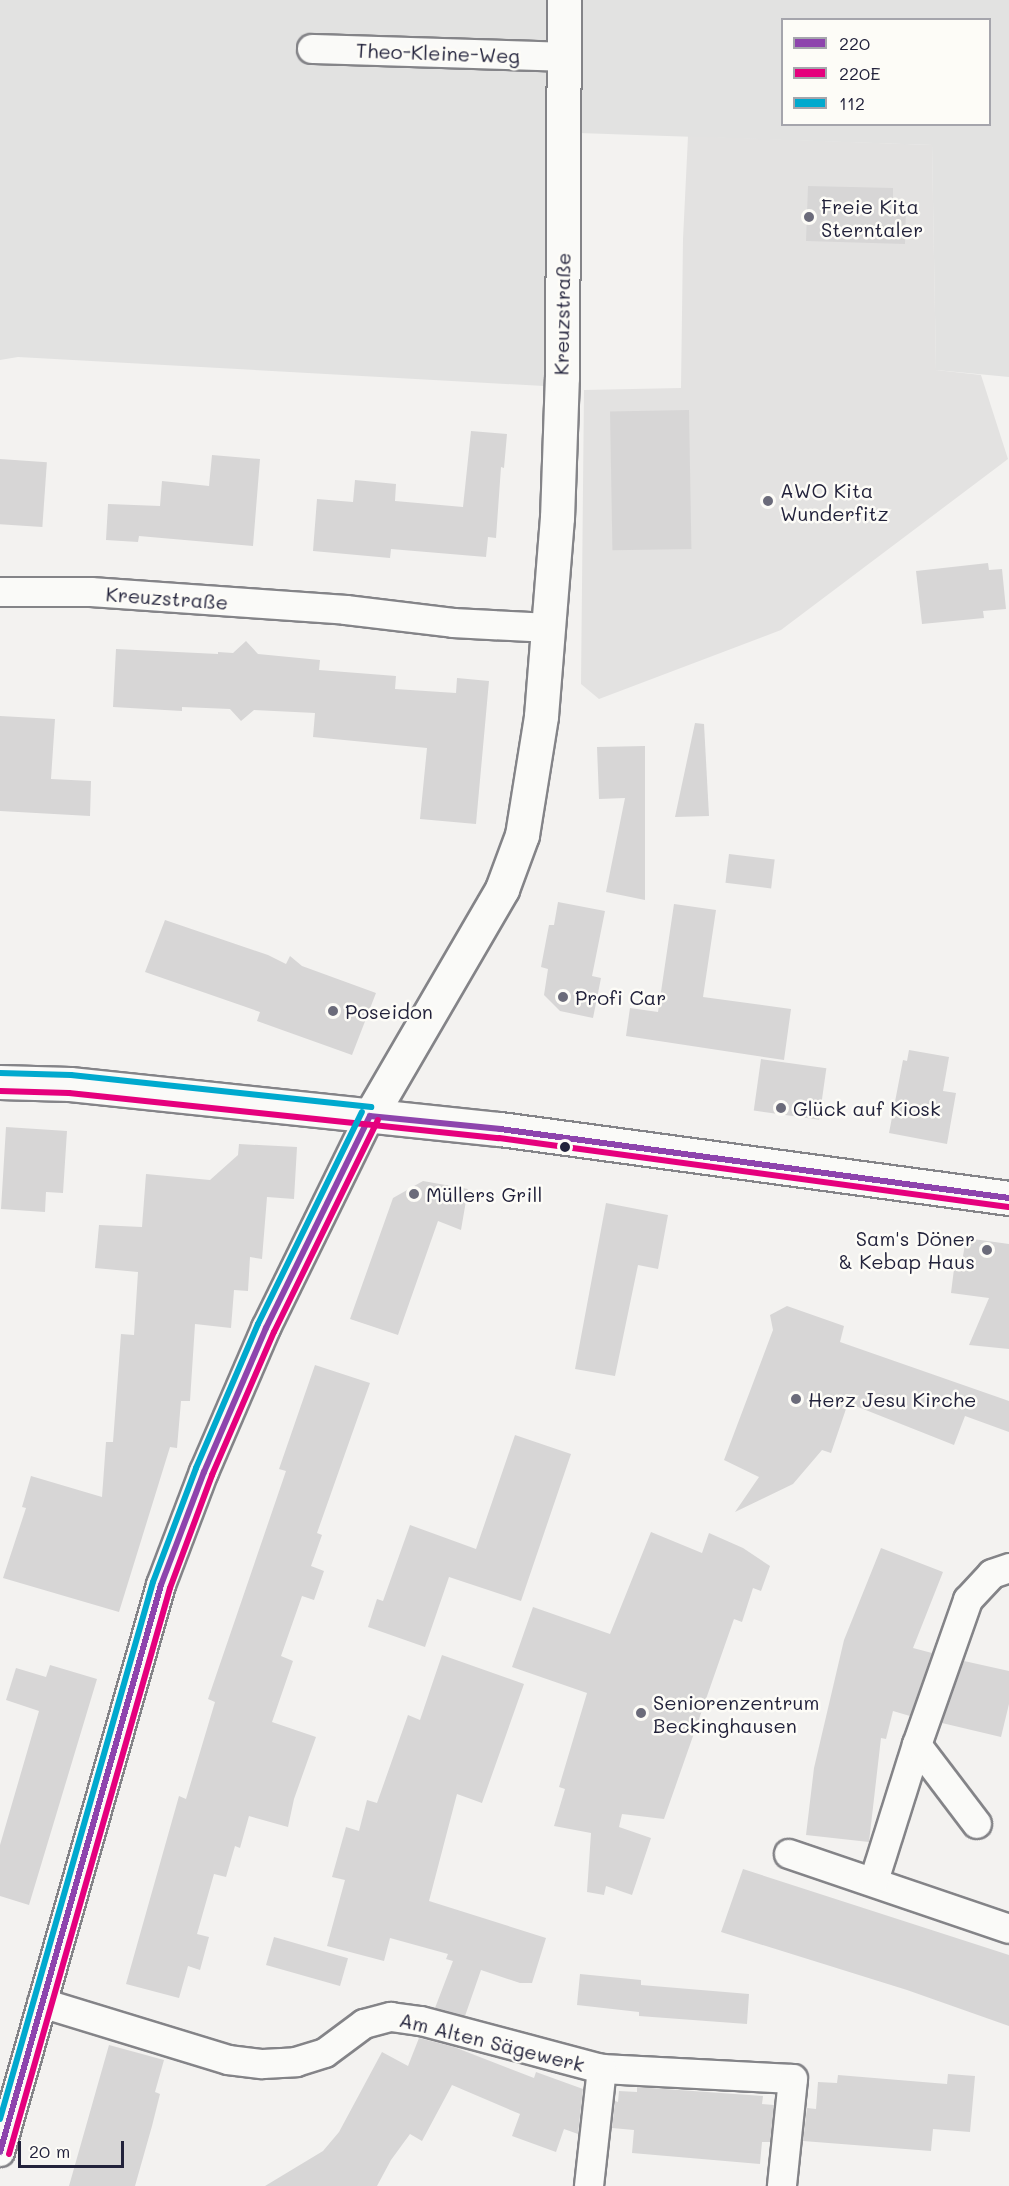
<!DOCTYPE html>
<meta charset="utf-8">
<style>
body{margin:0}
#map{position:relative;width:1009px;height:2186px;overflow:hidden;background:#f3f2f0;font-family:Mali,sans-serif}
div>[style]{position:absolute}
.built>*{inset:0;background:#e3e2e1}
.green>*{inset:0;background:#e2e2e1}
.building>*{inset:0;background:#d7d6d6;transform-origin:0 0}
.roads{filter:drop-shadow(2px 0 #848488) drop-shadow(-2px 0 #848488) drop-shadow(0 2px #848488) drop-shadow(0 -2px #848488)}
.street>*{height:28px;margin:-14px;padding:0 14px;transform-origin:14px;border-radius:14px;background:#fafaf8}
.secondary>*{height:33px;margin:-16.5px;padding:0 16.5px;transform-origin:16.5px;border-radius:16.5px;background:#fafaf8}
.bus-1>*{height:6px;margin:-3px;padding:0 3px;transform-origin:3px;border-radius:3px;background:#8e44ad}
.bus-2>*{height:6px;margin:-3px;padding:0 3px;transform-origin:3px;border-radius:3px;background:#e5007d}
.bus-3>*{height:6px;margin:-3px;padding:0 3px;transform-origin:3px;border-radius:3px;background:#00a9ce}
.dots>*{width:16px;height:16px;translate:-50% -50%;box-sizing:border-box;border:3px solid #fdfcf7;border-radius:50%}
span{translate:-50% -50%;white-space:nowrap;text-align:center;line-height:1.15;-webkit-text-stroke:5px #fdfcf7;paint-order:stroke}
.street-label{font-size:20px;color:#22223b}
.poi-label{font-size:20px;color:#22223b}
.left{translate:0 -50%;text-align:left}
.right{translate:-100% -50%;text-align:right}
.legend{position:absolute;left:781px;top:18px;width:210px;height:108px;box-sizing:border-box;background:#fdfcf7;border:2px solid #a5a5ac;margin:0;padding:8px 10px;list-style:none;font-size:18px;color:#22223b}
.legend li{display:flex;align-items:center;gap:12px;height:30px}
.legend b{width:30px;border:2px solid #a5a5ac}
.scale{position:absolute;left:18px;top:2141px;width:106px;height:27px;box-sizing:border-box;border:3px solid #22223b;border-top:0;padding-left:8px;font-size:18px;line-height:21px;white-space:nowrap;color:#22223b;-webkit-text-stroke:4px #fdfcf7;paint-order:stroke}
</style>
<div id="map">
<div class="built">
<i style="clip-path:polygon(688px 136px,932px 145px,936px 370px,981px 375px,1008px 459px,781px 630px,599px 699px,581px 684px,584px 390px,681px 388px,683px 239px)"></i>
</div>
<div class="green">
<i style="clip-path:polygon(evenodd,0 0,1009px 0,1009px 377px,936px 370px,932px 145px,548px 132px,544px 386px,18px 357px,0 360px,0 0,782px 20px,990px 20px,990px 124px,782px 124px,782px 20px)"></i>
</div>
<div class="building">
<i style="clip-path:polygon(808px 186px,893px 188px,893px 207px,906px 208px,905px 244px,806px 241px)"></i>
<i style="left:689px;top:410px;width:139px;height:79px;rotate:89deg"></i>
<i style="clip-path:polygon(471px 431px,507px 434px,504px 468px,501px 467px,496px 538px,488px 537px,486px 557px,391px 549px,390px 558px,313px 551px,317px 499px,353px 502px,355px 480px,396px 484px,395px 501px,463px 507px)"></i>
<i style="clip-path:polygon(212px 455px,260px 459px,253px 546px,139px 536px,138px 542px,106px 540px,108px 504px,160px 506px,162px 481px,209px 486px)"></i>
<i style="left:0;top:459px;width:47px;height:65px;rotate:4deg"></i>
<i style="clip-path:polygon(988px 563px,989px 570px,1002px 569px,1006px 609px,983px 611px,984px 618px,922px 624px,916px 571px)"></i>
<i style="clip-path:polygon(246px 641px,258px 654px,320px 660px,319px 670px,396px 676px,395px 689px,456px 693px,457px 678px,489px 681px,476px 824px,420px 819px,427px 748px,313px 737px,315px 713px,254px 710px,241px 721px,230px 709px,182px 707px,182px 711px,113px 707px,116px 649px,218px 654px,218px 652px,233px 653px)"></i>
<i style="clip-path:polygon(0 716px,55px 719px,51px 779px,91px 781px,90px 816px,0 811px)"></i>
<i style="clip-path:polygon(695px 723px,704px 724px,709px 816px,675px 817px)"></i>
<i style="clip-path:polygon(645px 746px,645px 900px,606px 892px,625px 798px,599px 799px,597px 747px)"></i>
<i style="left:729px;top:854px;width:46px;height:29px;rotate:7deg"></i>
<i style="clip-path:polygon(558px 902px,605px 911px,592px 976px,601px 978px,593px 1018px,560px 1011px,544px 995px,548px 969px,541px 967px,549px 925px,554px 925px)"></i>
<i style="clip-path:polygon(674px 904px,716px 910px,703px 997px,791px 1009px,784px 1060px,626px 1036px,630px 1008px,658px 1012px)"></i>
<i style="clip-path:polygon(165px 920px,268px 955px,286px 964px,290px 956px,302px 966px,376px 993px,352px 1055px,257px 1021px,260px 1012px,145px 972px)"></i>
<i style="clip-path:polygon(909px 1050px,949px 1057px,943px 1091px,956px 1093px,947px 1144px,889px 1133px,903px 1060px,907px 1061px)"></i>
<i style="left:761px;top:1059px;width:66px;height:52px;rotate:8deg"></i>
<i style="clip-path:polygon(6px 1127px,67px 1131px,63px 1193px,46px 1192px,45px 1212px,1px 1209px)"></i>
<i style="clip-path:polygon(239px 1144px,297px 1147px,294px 1199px,267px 1197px,262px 1259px,250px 1257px,248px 1291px,234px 1290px,231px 1328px,195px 1324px,190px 1401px,181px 1401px,177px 1448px,170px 1447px,119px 1612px,3px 1578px,26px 1508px,22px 1507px,31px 1476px,102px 1497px,106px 1442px,113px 1442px,121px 1334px,134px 1335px,138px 1272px,95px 1268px,99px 1225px,142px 1227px,146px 1174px,210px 1180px,238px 1155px)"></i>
<i style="clip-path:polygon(423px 1181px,468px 1189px,461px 1230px,438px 1221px,398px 1335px,350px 1319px,393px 1198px)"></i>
<i style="clip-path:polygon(606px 1203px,668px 1215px,658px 1269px,638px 1265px,615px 1376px,575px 1369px)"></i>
<i style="clip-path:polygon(966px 1238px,1009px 1244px,1009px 1349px,969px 1345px,989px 1298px,951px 1293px,955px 1261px,962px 1262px)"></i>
<i style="clip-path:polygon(787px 1306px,844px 1326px,840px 1342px,1009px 1401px,1009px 1432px,965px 1416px,954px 1445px,848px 1403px,831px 1453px,822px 1450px,793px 1484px,735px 1512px,759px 1477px,724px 1460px,773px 1330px,770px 1315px)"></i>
<i style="clip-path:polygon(315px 1365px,370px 1383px,317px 1533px,322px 1535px,311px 1566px,324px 1571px,314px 1600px,302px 1596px,281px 1656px,293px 1661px,272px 1722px,316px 1737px,294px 1799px,288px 1827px,249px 1816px,240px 1848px,235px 1846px,226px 1877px,214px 1874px,197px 1934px,209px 1937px,200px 1970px,188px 1966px,179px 1998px,126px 1984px,179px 1796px,186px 1799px,215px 1702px,208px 1699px,286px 1471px,279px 1469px)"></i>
<i style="clip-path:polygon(515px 1435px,571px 1454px,521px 1601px,449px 1577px,425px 1647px,368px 1627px,377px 1599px,383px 1601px,410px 1525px,476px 1549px)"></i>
<i style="clip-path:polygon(651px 1532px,702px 1553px,709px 1533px,743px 1548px,770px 1566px,761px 1591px,753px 1588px,742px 1622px,734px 1619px,664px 1819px,622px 1814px,619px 1827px,651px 1838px,632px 1895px,606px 1886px,604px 1895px,587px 1892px,591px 1833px,554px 1826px,565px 1789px,559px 1787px,587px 1693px,512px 1667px,533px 1607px,610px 1634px)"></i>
<i style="clip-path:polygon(881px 1548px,943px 1572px,913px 1648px,932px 1653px,910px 1716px,893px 1711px,886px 1739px,881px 1738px,869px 1842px,806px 1835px,814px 1768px,844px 1640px)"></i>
<i style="clip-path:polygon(442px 1655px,524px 1684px,482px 1803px,457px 1794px,429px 1901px,546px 1938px,532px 1983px,520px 1983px,481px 1970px,465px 2016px,435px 2008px,453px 1961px,446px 1959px,448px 1954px,390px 1938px,384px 1961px,327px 1946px,345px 1880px,332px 1877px,346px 1827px,359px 1831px,367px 1800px,377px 1803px,408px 1715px,420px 1720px)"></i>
<i style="clip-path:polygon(964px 1661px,1009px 1671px,1009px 1704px,1001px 1737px,942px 1723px)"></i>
<i style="clip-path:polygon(50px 1665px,97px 1679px,29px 1905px,0 1896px,0 1845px,39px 1711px,6px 1700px,16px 1668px,46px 1677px)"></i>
<i style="clip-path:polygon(743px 1869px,1009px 1955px,1009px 2026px,907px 1990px,721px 1932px)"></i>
<i style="left:274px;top:1937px;width:77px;height:29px;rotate:16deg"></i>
<i style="clip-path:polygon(580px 1974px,641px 1980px,641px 1985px,749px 1994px,747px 2024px,639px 2016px,639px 2012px,577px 2005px)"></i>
<i style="clip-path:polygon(419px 2038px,454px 2047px,534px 2078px,536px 2072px,583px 2089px,578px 2134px,564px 2129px,556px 2152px,512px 2136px,520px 2114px,452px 2085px,422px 2141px,410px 2134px,391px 2160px,377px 2186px,265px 2186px,323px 2151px,339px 2132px,382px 2052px,408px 2066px)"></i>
<i style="clip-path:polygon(109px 2045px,164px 2060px,155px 2092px,160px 2094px,152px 2126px,135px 2186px,69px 2186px)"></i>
<i style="clip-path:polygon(948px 2074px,975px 2076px,970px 2132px,933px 2129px,931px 2151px,803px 2141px,807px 2108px,816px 2109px,818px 2082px,837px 2083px,838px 2075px,947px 2084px)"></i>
<i style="clip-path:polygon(637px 2087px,763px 2096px,762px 2104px,774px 2105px,770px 2142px,762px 2142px,760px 2164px,632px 2153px,634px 2130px,612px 2128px,615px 2101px,618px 2102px,619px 2091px,637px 2092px)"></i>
</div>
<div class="roads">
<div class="street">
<i style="left:312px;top:49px;width:252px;rotate:1.8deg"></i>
<i style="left:0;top:592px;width:91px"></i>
<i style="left:91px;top:592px;width:256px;rotate:4deg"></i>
<i style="left:346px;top:610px;width:108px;rotate:6.9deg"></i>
<i style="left:453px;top:623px;width:97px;rotate:3deg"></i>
<i style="left:917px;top:1745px;width:99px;rotate:52.8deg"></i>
<i style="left:789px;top:1854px;width:232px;rotate:18.8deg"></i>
<i style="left:874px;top:1881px;width:143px;rotate:-72.5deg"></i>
<i style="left:917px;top:1745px;width:154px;rotate:-70.6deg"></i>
<i style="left:968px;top:1600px;width:35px;rotate:-47deg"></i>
<i style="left:992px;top:1574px;width:18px;rotate:-19deg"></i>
<i style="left:42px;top:2003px;width:195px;rotate:17deg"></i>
<i style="left:228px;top:2060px;width:35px;rotate:7deg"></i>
<i style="left:263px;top:2064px;width:33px;rotate:-3deg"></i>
<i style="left:296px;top:2062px;width:30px;rotate:-17deg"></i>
<i style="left:325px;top:2053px;width:49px;rotate:-36.6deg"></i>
<i style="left:364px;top:2024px;width:28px;rotate:-15deg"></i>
<i style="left:391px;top:2017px;width:30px;rotate:8deg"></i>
<i style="left:421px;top:2021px;width:187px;rotate:14.9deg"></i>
<i style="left:602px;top:2069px;width:191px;rotate:3deg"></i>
<i style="left:793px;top:2079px;width:108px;rotate:95.9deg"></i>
<i style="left:0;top:2152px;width:589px;rotate:-74.15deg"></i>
<i style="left:161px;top:1585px;width:121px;rotate:-69.2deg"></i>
<i style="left:204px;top:1472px;width:157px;rotate:-66.7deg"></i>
<i style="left:266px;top:1328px;width:236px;rotate:-63.9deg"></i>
<i style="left:589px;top:2186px;width:118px;rotate:-83.7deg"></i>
</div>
<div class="secondary">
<i style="left:0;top:1082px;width:70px;rotate:1.6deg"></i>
<i style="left:70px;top:1084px;width:432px;rotate:6deg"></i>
<i style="left:500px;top:1129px;width:514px;rotate:7.72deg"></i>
<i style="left:370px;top:1116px;width:263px;rotate:-59.8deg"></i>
<i style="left:502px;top:889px;width:58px;rotate:-69.7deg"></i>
<i style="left:522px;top:835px;width:121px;rotate:-80.9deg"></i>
<i style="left:541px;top:716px;width:199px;rotate:-85.4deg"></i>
<i style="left:557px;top:518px;width:141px;rotate:-88deg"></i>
<i style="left:562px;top:377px;width:377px;rotate:-89.7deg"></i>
</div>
</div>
<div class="bus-1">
<i style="left:370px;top:1116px;width:131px;rotate:5.7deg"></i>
<i style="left:500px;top:1129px;width:514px;rotate:7.72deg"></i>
<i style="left:0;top:2152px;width:589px;rotate:-74.15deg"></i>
<i style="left:161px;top:1585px;width:121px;rotate:-69.2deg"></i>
<i style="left:204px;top:1472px;width:157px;rotate:-66.7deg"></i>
<i style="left:266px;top:1328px;width:236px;rotate:-63.9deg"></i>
</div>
<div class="bus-2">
<i style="left:0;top:1091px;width:69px;rotate:1.7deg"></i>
<i style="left:69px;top:1093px;width:432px;rotate:6deg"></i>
<i style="left:499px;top:1138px;width:514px;rotate:7.72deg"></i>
<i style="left:9px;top:2154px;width:588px;rotate:-74.12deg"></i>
<i style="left:170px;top:1588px;width:121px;rotate:-69.6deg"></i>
<i style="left:212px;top:1475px;width:156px;rotate:-66.6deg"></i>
<i style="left:274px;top:1332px;width:236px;rotate:-63.9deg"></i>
</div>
<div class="bus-3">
<i style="left:0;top:1073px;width:71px;rotate:1.6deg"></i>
<i style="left:71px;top:1075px;width:302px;rotate:6.1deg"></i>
<i style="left:0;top:2119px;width:558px;rotate:-74.1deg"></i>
<i style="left:153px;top:1582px;width:122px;rotate:-69.3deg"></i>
<i style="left:196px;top:1468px;width:157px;rotate:-66.7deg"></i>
<i style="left:258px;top:1324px;width:236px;rotate:-63.9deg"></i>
</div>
<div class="dots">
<i style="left:809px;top:217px;background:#6b6b7a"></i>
<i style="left:768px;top:501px;background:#6b6b7a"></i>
<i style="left:563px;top:997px;background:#6b6b7a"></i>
<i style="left:333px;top:1011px;background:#6b6b7a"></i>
<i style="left:781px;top:1108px;background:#6b6b7a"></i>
<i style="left:565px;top:1147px;background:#22223b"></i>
<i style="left:414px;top:1194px;background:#6b6b7a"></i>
<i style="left:987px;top:1250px;background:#6b6b7a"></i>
<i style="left:796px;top:1399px;background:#6b6b7a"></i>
<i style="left:641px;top:1713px;background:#6b6b7a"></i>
</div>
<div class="street-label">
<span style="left:438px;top:53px;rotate:2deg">Theo-Kleine-Weg</span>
<span style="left:562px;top:314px;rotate:-89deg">Kreuzstraße</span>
<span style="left:167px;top:598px;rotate:4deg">Kreuzstraße</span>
<span style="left:492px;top:2042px;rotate:14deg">Am Alten Sägewerk</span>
</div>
<div class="poi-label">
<span class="left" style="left:821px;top:218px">Freie Kita<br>Sterntaler</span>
<span class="left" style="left:780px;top:502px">AWO Kita<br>Wunderfitz</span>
<span class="left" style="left:575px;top:997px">Profi Car</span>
<span class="left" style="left:345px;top:1011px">Poseidon</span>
<span class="left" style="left:793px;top:1108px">Glück auf Kiosk</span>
<span class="left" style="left:426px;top:1194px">Müllers Grill</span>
<span class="right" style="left:975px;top:1250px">Sam's Döner<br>&amp; Kebap Haus</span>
<span class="left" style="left:808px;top:1399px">Herz Jesu Kirche</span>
<span class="left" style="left:653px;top:1714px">Seniorenzentrum<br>Beckinghausen</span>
</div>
<ul class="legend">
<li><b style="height:8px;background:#8e44ad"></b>220</li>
<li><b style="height:8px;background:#e5007d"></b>220E</li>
<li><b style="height:8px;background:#00a9ce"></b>112</li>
</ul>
<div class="scale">20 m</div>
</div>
